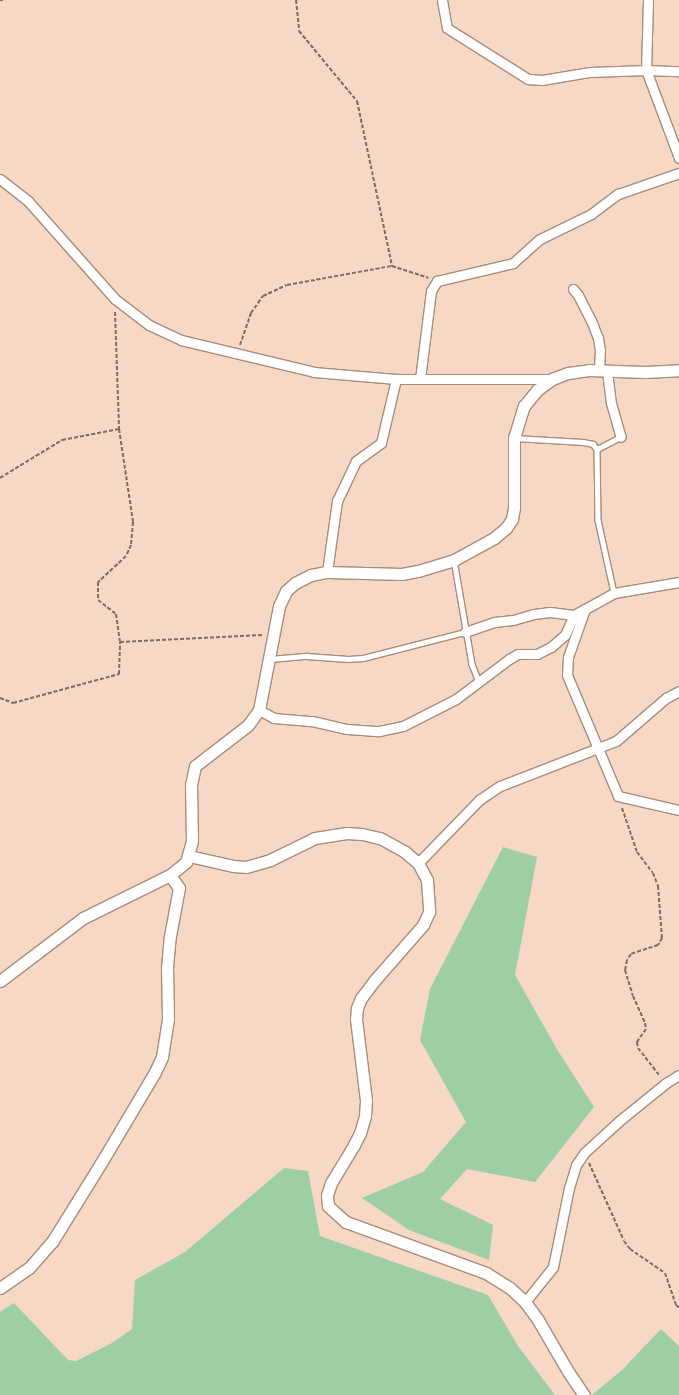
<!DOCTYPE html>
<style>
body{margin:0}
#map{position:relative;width:679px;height:1395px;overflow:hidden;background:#f6d8c4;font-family:"Public Sans",sans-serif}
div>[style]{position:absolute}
.green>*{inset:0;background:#9dcea4}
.path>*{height:2px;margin-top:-1px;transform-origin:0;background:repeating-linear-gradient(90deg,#7f6c5f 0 4px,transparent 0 6px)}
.roads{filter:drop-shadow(1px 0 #a88c7a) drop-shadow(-1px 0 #a88c7a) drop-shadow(0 1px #a88c7a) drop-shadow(0 -1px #a88c7a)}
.service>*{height:4.5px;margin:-2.25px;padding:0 2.25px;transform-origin:2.25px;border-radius:2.25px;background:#fff}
.minor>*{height:9px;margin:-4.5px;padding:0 4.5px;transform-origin:4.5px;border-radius:4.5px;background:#fff}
.tertiary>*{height:11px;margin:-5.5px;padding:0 5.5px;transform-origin:5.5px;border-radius:5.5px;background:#fff}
span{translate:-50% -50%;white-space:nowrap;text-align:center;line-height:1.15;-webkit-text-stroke:3px #fff;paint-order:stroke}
</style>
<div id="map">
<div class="green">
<i style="clip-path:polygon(503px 847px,537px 857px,515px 975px,558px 1051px,594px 1107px,535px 1182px,467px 1169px,440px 1199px,493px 1225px,489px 1260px,409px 1230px,362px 1198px,423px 1172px,466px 1122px,420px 1040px,430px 989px)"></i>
<i style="clip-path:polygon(284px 1168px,308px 1171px,320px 1236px,488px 1295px,518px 1346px,555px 1395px,0 1395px,0 1312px,14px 1303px,68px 1360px,76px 1361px,112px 1343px,132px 1329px,135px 1280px,185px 1252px)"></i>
<i style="clip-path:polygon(661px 1329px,679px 1346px,679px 1395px,592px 1395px,623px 1369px)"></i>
</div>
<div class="path">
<i style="left:0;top:0;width:3px"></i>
<i style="left:296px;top:0;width:31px;rotate:84deg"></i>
<i style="left:299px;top:31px;width:91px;rotate:50.4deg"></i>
<i style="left:357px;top:101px;width:169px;rotate:78deg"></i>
<i style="left:115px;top:312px;width:117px;rotate:88deg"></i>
<i style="left:119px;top:429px;width:94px;rotate:81.4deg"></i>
<i style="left:133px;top:522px;width:23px;rotate:95deg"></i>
<i style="left:131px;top:545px;width:12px;rotate:114deg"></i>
<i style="left:126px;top:556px;width:38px;rotate:137deg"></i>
<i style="left:98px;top:582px;width:18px;rotate:90deg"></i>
<i style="left:98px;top:600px;width:23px;rotate:38deg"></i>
<i style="left:116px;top:614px;width:28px;rotate:82deg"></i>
<i style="left:240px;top:345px;width:34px;rotate:-71deg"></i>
<i style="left:251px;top:313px;width:21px;rotate:-55deg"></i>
<i style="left:263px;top:296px;width:26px;rotate:-25deg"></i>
<i style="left:287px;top:285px;width:107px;rotate:-10.3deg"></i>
<i style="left:392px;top:266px;width:38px;rotate:18deg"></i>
<i style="left:0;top:478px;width:73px;rotate:-31.5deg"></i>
<i style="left:62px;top:440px;width:58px;rotate:-10.9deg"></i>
<i style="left:0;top:698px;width:14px;rotate:21deg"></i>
<i style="left:13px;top:703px;width:110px;rotate:-15.3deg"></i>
<i style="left:119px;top:674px;width:32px;rotate:-88deg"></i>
<i style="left:120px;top:642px;width:142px;rotate:-2.8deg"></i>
<i style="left:622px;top:808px;width:46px;rotate:71.2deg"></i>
<i style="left:637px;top:852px;width:26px;rotate:53deg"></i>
<i style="left:653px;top:873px;width:14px;rotate:69deg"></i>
<i style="left:658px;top:886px;width:52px;rotate:85.6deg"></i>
<i style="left:662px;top:938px;width:8px;rotate:120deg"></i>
<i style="left:658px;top:945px;width:28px;rotate:162deg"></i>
<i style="left:631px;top:954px;width:7px;rotate:124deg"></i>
<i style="left:627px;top:960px;width:10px;rotate:101deg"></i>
<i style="left:625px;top:970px;width:27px;rotate:73deg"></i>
<i style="left:633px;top:996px;width:30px;rotate:66deg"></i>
<i style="left:645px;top:1023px;width:6px;rotate:81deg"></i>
<i style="left:646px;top:1029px;width:16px;rotate:125deg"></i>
<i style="left:637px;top:1042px;width:6px;rotate:81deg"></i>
<i style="left:638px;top:1048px;width:36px;rotate:52deg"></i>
<i style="left:589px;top:1163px;width:85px;rotate:65.8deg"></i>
<i style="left:624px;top:1241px;width:10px;rotate:53deg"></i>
<i style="left:630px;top:1249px;width:42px;rotate:34.4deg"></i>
<i style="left:665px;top:1273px;width:34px;rotate:71deg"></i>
<i style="left:676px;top:1305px;width:4px;rotate:45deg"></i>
</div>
<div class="roads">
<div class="service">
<i style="left:515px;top:438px;width:68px;rotate:3.4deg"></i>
<i style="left:583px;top:442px;width:10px;rotate:11deg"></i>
<i style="left:593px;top:444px;width:6px;rotate:51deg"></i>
<i style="left:597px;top:449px;width:71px;rotate:89.2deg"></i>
<i style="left:598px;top:520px;width:75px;rotate:77.6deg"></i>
<i style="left:597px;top:449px;width:27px;rotate:-27deg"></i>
<i style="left:454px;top:560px;width:106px;rotate:80.2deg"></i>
<i style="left:472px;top:664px;width:19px;rotate:69deg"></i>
<i style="left:270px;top:659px;width:37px;rotate:-5deg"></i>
<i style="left:307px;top:656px;width:41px;rotate:4.2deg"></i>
<i style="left:348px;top:659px;width:15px;rotate:-4deg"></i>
<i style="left:363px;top:658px;width:105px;rotate:-14.3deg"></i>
</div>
<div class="minor">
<i style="left:442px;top:0;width:28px;rotate:80deg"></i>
<i style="left:447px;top:28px;width:96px;rotate:32.2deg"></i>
<i style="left:528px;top:79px;width:14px;rotate:4deg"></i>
<i style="left:542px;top:80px;width:49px;rotate:-9.5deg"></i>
<i style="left:590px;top:72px;width:56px;rotate:-2deg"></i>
<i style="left:646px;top:70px;width:33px;rotate:2deg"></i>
<i style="left:648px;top:0;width:70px;rotate:91.6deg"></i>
<i style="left:646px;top:70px;width:94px;rotate:69.4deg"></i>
<i style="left:0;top:179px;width:36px;rotate:38deg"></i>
<i style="left:28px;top:201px;width:131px;rotate:48.4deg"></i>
<i style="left:115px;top:299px;width:43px;rotate:37.4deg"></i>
<i style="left:149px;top:325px;width:35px;rotate:25deg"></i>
<i style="left:181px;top:340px;width:137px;rotate:13.5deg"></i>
<i style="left:314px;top:372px;width:82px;rotate:4.9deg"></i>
<i style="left:396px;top:379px;width:156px"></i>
<i style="left:573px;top:289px;width:8px;rotate:50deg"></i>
<i style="left:578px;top:295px;width:28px;rotate:63deg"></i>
<i style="left:591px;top:320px;width:19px;rotate:69deg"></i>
<i style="left:598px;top:338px;width:12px;rotate:81deg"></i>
<i style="left:600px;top:350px;width:21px;rotate:93deg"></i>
<i style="left:607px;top:371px;width:32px;rotate:83deg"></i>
<i style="left:611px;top:403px;width:35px;rotate:74deg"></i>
<i style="left:420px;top:379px;width:89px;rotate:-82.9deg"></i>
<i style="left:431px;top:291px;width:12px;rotate:-59deg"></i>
<i style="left:437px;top:281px;width:78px;rotate:-13.3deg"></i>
<i style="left:513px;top:263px;width:36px;rotate:-42deg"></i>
<i style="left:540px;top:239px;width:57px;rotate:-26.1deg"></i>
<i style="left:591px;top:214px;width:34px;rotate:-37deg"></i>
<i style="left:618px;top:194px;width:65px;rotate:-19deg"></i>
<i style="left:327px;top:572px;width:72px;rotate:-82deg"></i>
<i style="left:337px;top:501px;width:44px;rotate:-64.6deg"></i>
<i style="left:356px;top:461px;width:31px;rotate:-36deg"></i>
<i style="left:381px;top:443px;width:66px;rotate:-76.8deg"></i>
<i style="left:679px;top:582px;width:66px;rotate:170.4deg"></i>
<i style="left:614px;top:593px;width:33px;rotate:151deg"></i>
<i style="left:585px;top:609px;width:51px;rotate:109.5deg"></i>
<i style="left:568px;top:657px;width:18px;rotate:93deg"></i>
<i style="left:567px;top:675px;width:131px;rotate:67.1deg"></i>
<i style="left:618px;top:796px;width:63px;rotate:12.9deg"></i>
<i style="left:465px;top:632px;width:31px;rotate:-19deg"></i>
<i style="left:494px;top:622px;width:19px;rotate:-6deg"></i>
<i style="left:513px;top:620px;width:22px;rotate:-16deg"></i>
<i style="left:534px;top:614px;width:16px;rotate:-7deg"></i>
<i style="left:550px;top:612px;width:24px;rotate:7deg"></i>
<i style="left:259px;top:710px;width:17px;rotate:28deg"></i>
<i style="left:274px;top:718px;width:38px;rotate:5deg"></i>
<i style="left:312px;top:721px;width:36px;rotate:13deg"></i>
<i style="left:347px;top:729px;width:32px;rotate:4deg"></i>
<i style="left:379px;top:731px;width:25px;rotate:-12deg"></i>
<i style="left:403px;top:726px;width:59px;rotate:-27deg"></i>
<i style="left:456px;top:699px;width:66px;rotate:-37deg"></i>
<i style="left:509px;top:659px;width:10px;rotate:-29deg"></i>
<i style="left:518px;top:654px;width:19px"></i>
<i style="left:537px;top:654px;width:16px;rotate:-27deg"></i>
<i style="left:551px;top:647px;width:18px;rotate:-41deg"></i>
<i style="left:565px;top:635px;width:22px;rotate:-66deg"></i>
<i style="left:574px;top:615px;width:13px;rotate:-29deg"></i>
<i style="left:418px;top:863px;width:88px;rotate:-45.9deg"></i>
<i style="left:479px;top:800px;width:25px;rotate:-34deg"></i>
<i style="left:500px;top:786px;width:124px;rotate:-21.2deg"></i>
<i style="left:616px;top:741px;width:66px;rotate:-40.7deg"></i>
<i style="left:666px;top:698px;width:15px;rotate:-28deg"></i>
<i style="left:525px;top:1302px;width:45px;rotate:-51.3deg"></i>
<i style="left:553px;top:1267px;width:81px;rotate:-78.6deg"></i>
<i style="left:569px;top:1188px;width:24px;rotate:-73deg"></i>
<i style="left:576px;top:1165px;width:14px;rotate:-56deg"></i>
<i style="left:584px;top:1153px;width:47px;rotate:-42.4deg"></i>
<i style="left:619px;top:1121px;width:60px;rotate:-39deg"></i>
<i style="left:666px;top:1083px;width:15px;rotate:-32deg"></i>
</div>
<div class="tertiary">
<i style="left:189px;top:856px;width:45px;rotate:12.8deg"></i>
<i style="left:233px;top:866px;width:13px;rotate:4deg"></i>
<i style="left:246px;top:867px;width:25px;rotate:-16deg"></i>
<i style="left:270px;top:860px;width:50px;rotate:-26.1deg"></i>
<i style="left:315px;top:838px;width:32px;rotate:-9deg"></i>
<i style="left:347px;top:833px;width:15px;rotate:4deg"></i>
<i style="left:362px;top:834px;width:18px;rotate:13deg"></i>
<i style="left:380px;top:838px;width:29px;rotate:29deg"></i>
<i style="left:405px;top:852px;width:17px;rotate:40deg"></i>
<i style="left:418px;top:863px;width:19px;rotate:62deg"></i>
<i style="left:427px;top:880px;width:32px;rotate:86deg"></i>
<i style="left:429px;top:912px;width:14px;rotate:115deg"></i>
<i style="left:423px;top:925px;width:74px;rotate:131.2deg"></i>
<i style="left:374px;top:981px;width:21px;rotate:127deg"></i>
<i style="left:361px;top:998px;width:11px;rotate:112deg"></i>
<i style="left:357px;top:1008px;width:11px;rotate:95deg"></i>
<i style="left:356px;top:1019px;width:83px;rotate:83deg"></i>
<i style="left:366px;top:1101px;width:15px;rotate:94deg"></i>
<i style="left:365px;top:1116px;width:18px;rotate:106deg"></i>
<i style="left:360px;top:1133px;width:13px;rotate:117deg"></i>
<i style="left:354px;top:1145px;width:44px;rotate:121.2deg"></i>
<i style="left:331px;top:1183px;width:13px;rotate:108deg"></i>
<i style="left:327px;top:1195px;width:11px;rotate:85deg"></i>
<i style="left:328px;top:1206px;width:24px;rotate:42deg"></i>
<i style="left:346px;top:1222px;width:149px;rotate:20deg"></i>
<i style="left:486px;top:1273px;width:28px;rotate:32deg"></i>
<i style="left:510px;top:1288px;width:21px;rotate:43deg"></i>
<i style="left:525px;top:1302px;width:22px;rotate:54deg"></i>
<i style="left:538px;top:1320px;width:61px;rotate:59.7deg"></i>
<i style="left:569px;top:1373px;width:27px;rotate:56deg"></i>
<i style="left:0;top:981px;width:104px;rotate:-37.2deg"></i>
<i style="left:83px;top:918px;width:97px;rotate:-26.3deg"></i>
<i style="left:170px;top:875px;width:21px;rotate:-39deg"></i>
<i style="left:186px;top:862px;width:22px;rotate:-74deg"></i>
<i style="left:192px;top:841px;width:56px;rotate:-91deg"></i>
<i style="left:191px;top:785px;width:19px;rotate:-78deg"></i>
<i style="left:195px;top:766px;width:67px;rotate:-37.7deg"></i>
<i style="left:248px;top:725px;width:19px;rotate:-54deg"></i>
<i style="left:259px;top:710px;width:106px;rotate:-79.1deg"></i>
<i style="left:279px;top:606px;width:17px;rotate:-65deg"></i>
<i style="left:286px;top:591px;width:12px;rotate:-42deg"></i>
<i style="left:295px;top:583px;width:18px;rotate:-27deg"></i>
<i style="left:311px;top:575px;width:16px;rotate:-11deg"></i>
<i style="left:327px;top:572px;width:75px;rotate:1.5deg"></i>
<i style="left:402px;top:574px;width:16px;rotate:-11deg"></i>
<i style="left:418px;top:571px;width:38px;rotate:-17deg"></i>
<i style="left:454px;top:560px;width:46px;rotate:-28.8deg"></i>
<i style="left:494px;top:538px;width:16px;rotate:-40deg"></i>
<i style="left:506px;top:528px;width:11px;rotate:-56deg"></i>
<i style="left:512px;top:519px;width:11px;rotate:-80deg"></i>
<i style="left:514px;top:508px;width:70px;rotate:-90deg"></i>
<i style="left:514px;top:438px;width:34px;rotate:-73deg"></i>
<i style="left:524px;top:406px;width:21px;rotate:-51deg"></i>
<i style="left:537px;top:390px;width:19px;rotate:-36deg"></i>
<i style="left:552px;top:379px;width:17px;rotate:-21deg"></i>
<i style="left:568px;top:373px;width:21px;rotate:-8deg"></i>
<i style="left:589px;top:370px;width:56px;rotate:2deg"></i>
<i style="left:645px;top:372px;width:34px;rotate:-3deg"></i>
<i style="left:0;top:1288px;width:35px;rotate:-35deg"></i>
<i style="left:29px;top:1268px;width:35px;rotate:-49deg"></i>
<i style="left:52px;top:1242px;width:93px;rotate:-58.2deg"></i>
<i style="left:101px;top:1163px;width:106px;rotate:-59.3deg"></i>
<i style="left:155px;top:1072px;width:17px;rotate:-65deg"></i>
<i style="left:162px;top:1057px;width:39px;rotate:-81deg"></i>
<i style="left:168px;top:1018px;width:50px;rotate:-91.1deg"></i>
<i style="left:167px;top:968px;width:32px;rotate:-85deg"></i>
<i style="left:170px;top:936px;width:49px;rotate:-79.4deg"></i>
<i style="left:179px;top:888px;width:16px;rotate:-125deg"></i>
</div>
</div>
</div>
